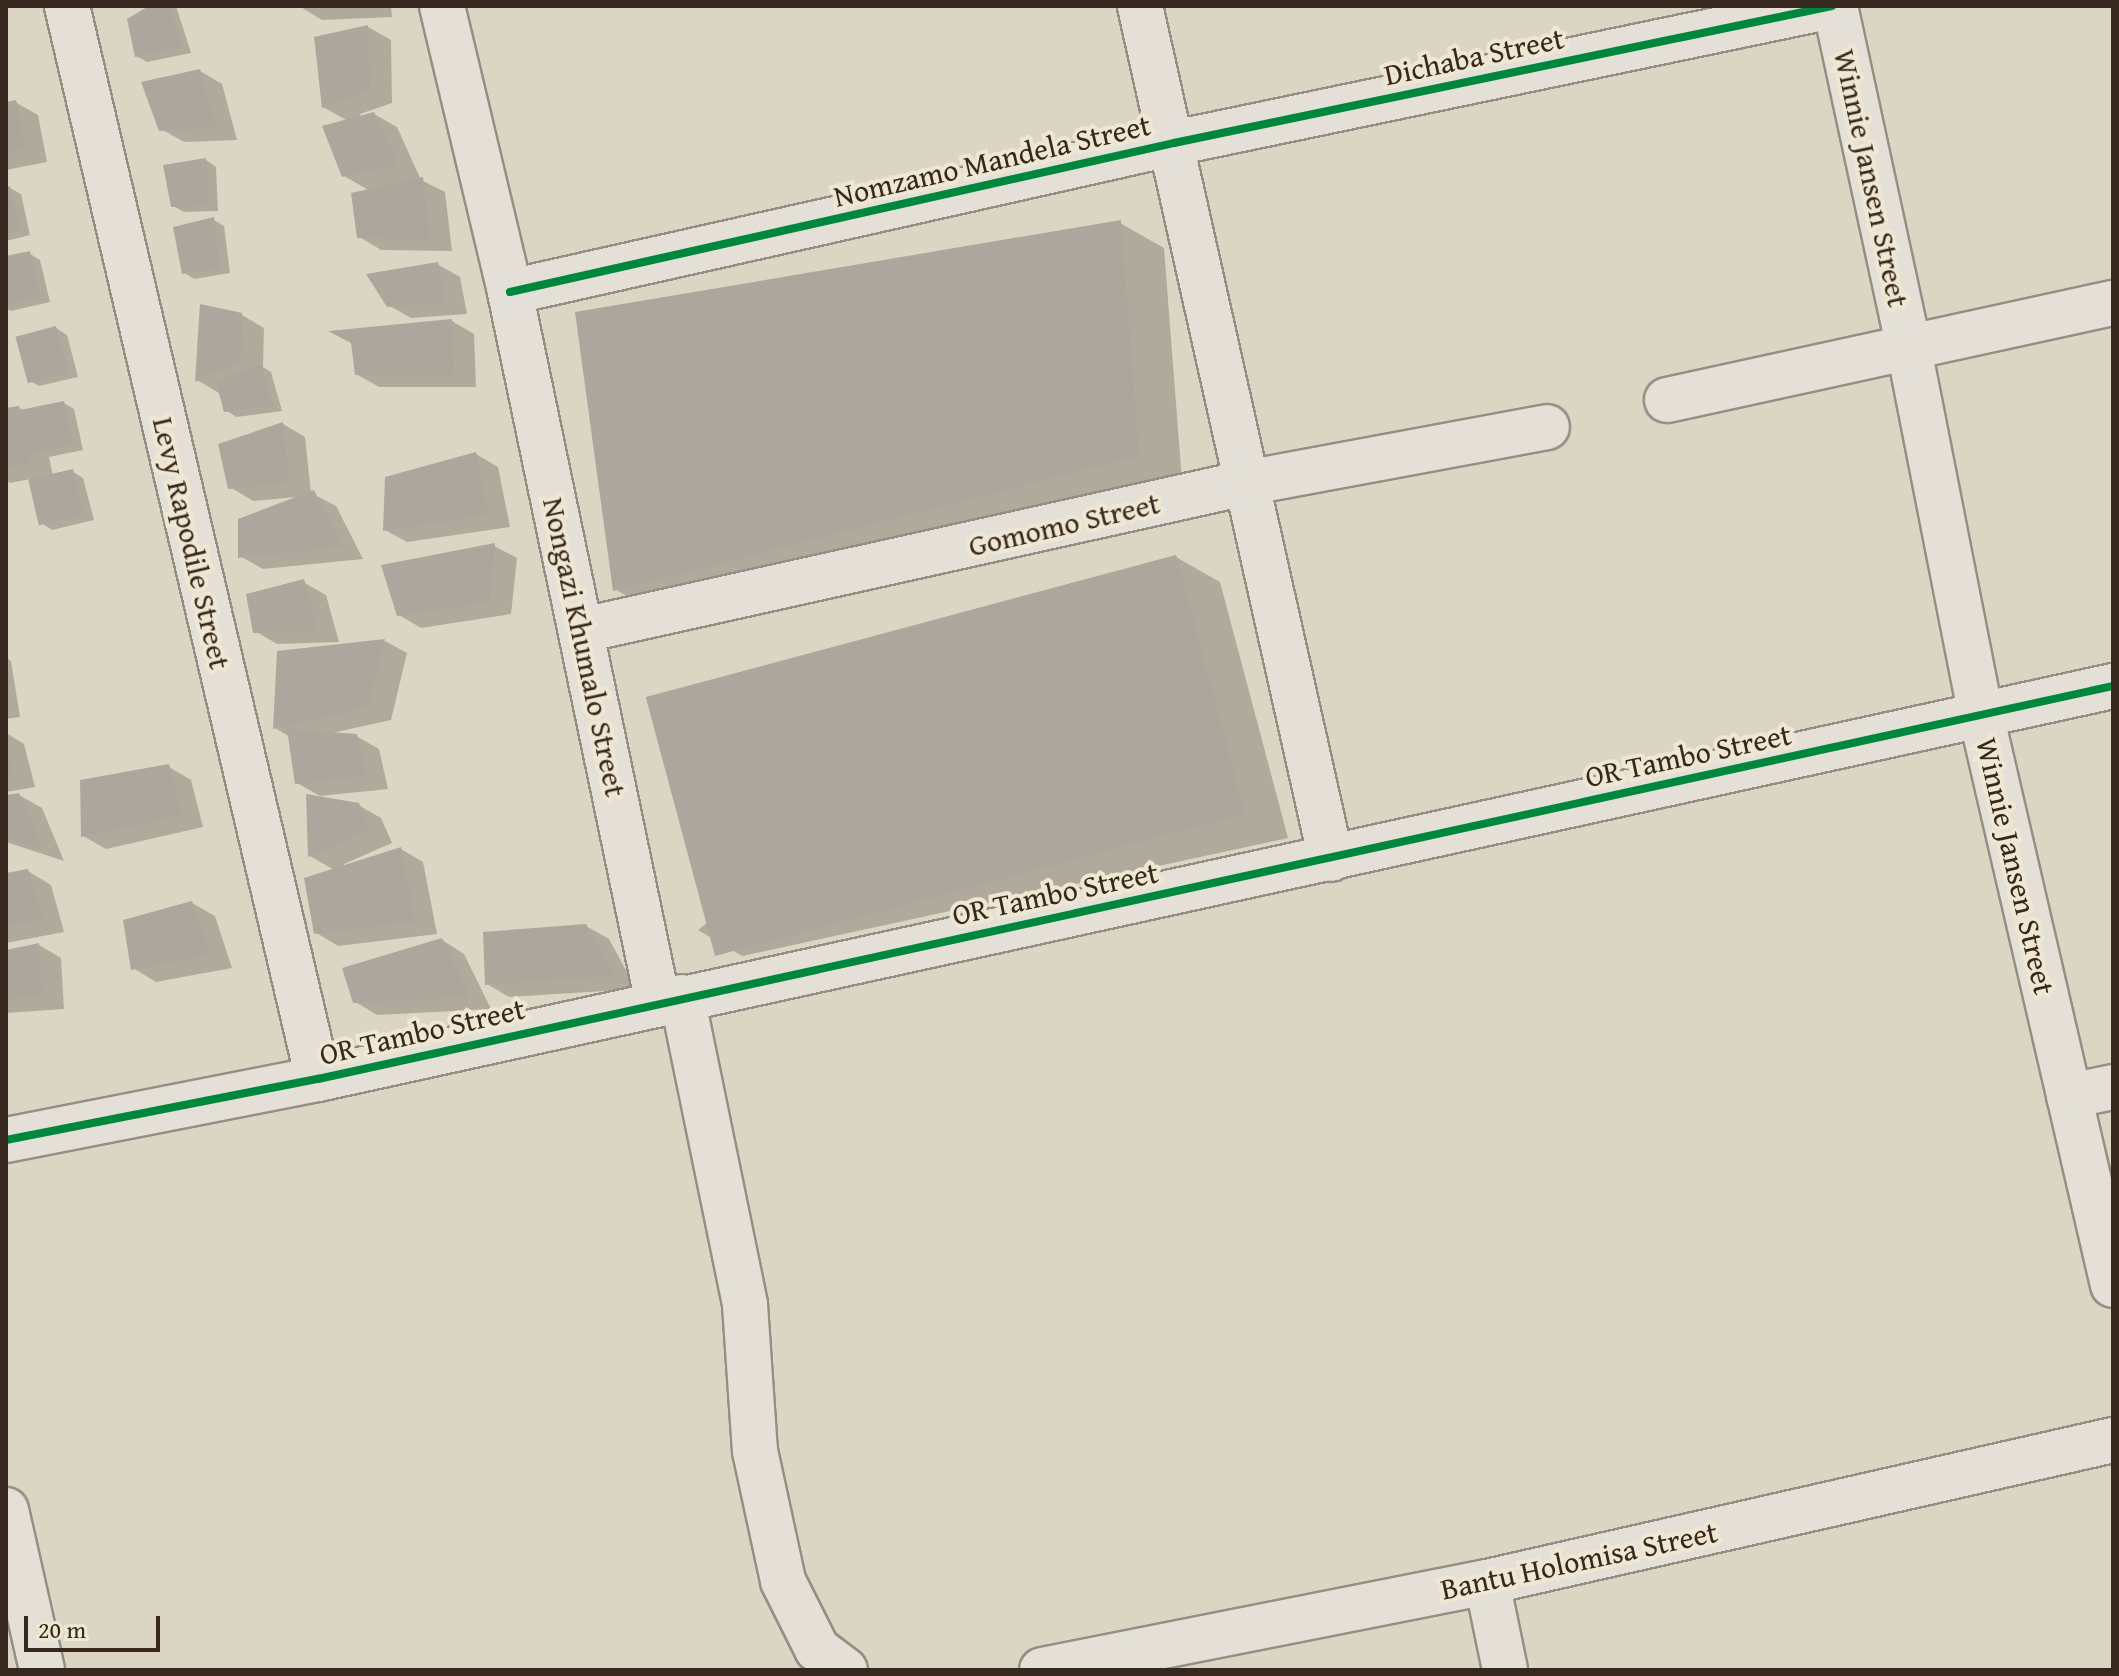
<!DOCTYPE html>
<style>
body{margin:0}
#map{position:relative;width:2119px;height:1676px;overflow:hidden;background:#dbd5c4;font-family:"Gentium Book Plus",serif}
div>[style]{position:absolute}
.shadow>*{inset:0;background:#0003}
.building>*{inset:0;background:#aca79c;transform-origin:0 0}
.roads{filter:drop-shadow(2px 0 #948e84) drop-shadow(-2px 0 #948e84) drop-shadow(0 2px #948e84) drop-shadow(0 -2px #948e84)}
.minor>*{height:44px;margin:-22px;padding:0 22px;transform-origin:22px;border-radius:22px;background:#e4e0d8}
.cycleway>*{height:8px;margin:-4px;padding:0 4px;transform-origin:4px;border-radius:4px;background:#00873e}
span{translate:-50% -50%;white-space:nowrap;text-align:center;line-height:1.15;-webkit-text-stroke:8px #eee7d2;paint-order:stroke}
.street-label{font-size:30px;color:#37281f}
.frame{position:absolute;inset:0;border:8px solid #37281f;pointer-events:none}
.scale{position:absolute;left:24px;top:1616px;width:136px;height:36px;box-sizing:border-box;border:4px solid #37281f;border-top:0;padding-left:10px;font-size:24px;line-height:28px;white-space:nowrap;color:#37281f;-webkit-text-stroke:6px #eee7d2;paint-order:stroke}
</style>
<div id="map">
<div class="shadow">
<i style="clip-path:polygon(153px 6px,176px 6px,191px 53px,147px 62px,136px 56px)"></i>
<i style="clip-path:polygon(299px 6px,391px 6px,392px 17px,322px 20px)"></i>
<i style="clip-path:polygon(368px 27px,391px 40px,392px 103px,360px 114px,361px 117px,374px 114px,397px 127px,421px 180px,445px 192px,452px 251px,381px 250px,358px 236px,370px 191px,344px 176px,348px 121px,323px 107px,316px 38px)"></i>
<i style="clip-path:polygon(200px 71px,222px 84px,237px 140px,184px 142px,161px 129px)"></i>
<i style="clip-path:polygon(15px 102px,38px 115px,47px 162px,6px 170px,6px 104px)"></i>
<i style="clip-path:polygon(206px 160px,216px 167px,218px 211px,184px 212px,173px 206px)"></i>
<i style="clip-path:polygon(10px 188px,21px 194px,30px 235px,6px 241px,6px 189px)"></i>
<i style="clip-path:polygon(214px 220px,224px 226px,230px 273px,194px 279px,183px 272px)"></i>
<i style="clip-path:polygon(1120px 223px,1164px 248px,1182px 481px,658px 615px,615px 589px)"></i>
<i style="clip-path:polygon(29px 253px,40px 260px,50px 302px,11px 311px,6px 308px,6px 258px)"></i>
<i style="clip-path:polygon(437px 264px,460px 277px,467px 314px,411px 318px,388px 305px)"></i>
<i style="clip-path:polygon(242px 315px,264px 328px,263px 367px,271px 372px,282px 411px,236px 417px,226px 410px,219px 393px,197px 380px)"></i>
<i style="clip-path:polygon(452px 321px,474px 334px,476px 387px,379px 387px,356px 374px)"></i>
<i style="clip-path:polygon(56px 328px,67px 335px,78px 377px,39px 386px,28px 380px)"></i>
<i style="clip-path:polygon(64px 403px,74px 409px,83px 450px,49px 457px,53px 476px,72px 471px,83px 478px,94px 520px,52px 530px,41px 523px,30px 479px,10px 483px,6px 480px,6px 410px,19px 408px,25px 411px)"></i>
<i style="clip-path:polygon(283px 424px,305px 437px,311px 493px,336px 506px,363px 559px,263px 569px,240px 556px,297px 497px,253px 501px,230px 487px)"></i>
<i style="clip-path:polygon(476px 454px,498px 467px,510px 527px,407px 542px,385px 530px)"></i>
<i style="clip-path:polygon(494px 546px,517px 558px,511px 614px,421px 628px,399px 615px)"></i>
<i style="clip-path:polygon(1176px 557px,1220px 582px,1288px 838px,742px 956px,698px 930px)"></i>
<i style="clip-path:polygon(303px 582px,326px 595px,339px 642px,277px 644px,255px 631px)"></i>
<i style="clip-path:polygon(385px 641px,407px 653px,391px 720px,332px 733px,356px 736px,379px 749px,388px 789px,320px 796px,297px 783px,290px 737px,275px 728px)"></i>
<i style="clip-path:polygon(6px 658px,11px 661px,20px 717px,6px 719px)"></i>
<i style="clip-path:polygon(6px 733px,24px 744px,35px 787px,6px 792px)"></i>
<i style="clip-path:polygon(169px 767px,191px 780px,203px 827px,106px 849px,83px 836px)"></i>
<i style="clip-path:polygon(19px 795px,42px 808px,64px 861px,6px 842px,6px 797px)"></i>
<i style="clip-path:polygon(358px 805px,381px 818px,392px 843px,344px 864px,345px 866px,401px 849px,423px 862px,437px 934px,338px 946px,315px 932px,334px 870px,310px 856px)"></i>
<i style="clip-path:polygon(28px 871px,51px 885px,64px 932px,6px 943px,6px 875px)"></i>
<i style="clip-path:polygon(192px 903px,215px 916px,232px 968px,156px 982px,133px 968px)"></i>
<i style="clip-path:polygon(586px 926px,609px 939px,636px 989px,509px 997px,487px 984px)"></i>
<i style="clip-path:polygon(442px 940px,464px 954px,491px 1009px,377px 1015px,354px 1001px)"></i>
<i style="clip-path:polygon(39px 945px,61px 958px,64px 1009px,6px 1013px,6px 952px)"></i>
</div>
<div class="building">
<i style="clip-path:polygon(149px 6px,168px 6px,182px 47px,135px 57px,127px 19px)"></i>
<i style="clip-path:polygon(368px 25px,370px 90px,322px 108px,314px 37px)"></i>
<i style="clip-path:polygon(200px 69px,216px 128px,159px 131px,141px 82px)"></i>
<i style="clip-path:polygon(16px 100px,26px 149px,6px 153px,6px 102px)"></i>
<i style="clip-path:polygon(374px 112px,399px 165px,342px 177px,322px 126px)"></i>
<i style="clip-path:polygon(206px 158px,208px 206px,171px 207px,163px 165px)"></i>
<i style="clip-path:polygon(423px 177px,430px 239px,357px 238px,351px 193px)"></i>
<i style="clip-path:polygon(10px 186px,20px 229px,6px 233px,6px 187px)"></i>
<i style="clip-path:polygon(214px 217px,220px 268px,182px 274px,173px 227px)"></i>
<i style="clip-path:polygon(1121px 220px,1139px 456px,613px 591px,575px 312px)"></i>
<i style="clip-path:polygon(30px 251px,40px 297px,6px 304px,6px 256px)"></i>
<i style="clip-path:polygon(438px 262px,446px 302px,387px 307px,366px 274px)"></i>
<i style="clip-path:polygon(200px 304px,242px 313px,241px 360px,195px 382px)"></i>
<i style="clip-path:polygon(452px 319px,454px 375px,355px 375px,351px 343px,328px 331px)"></i>
<i style="left:56px;top:326px;width:48px;height:42px;rotate:75deg"></i>
<i style="clip-path:polygon(261px 364px,273px 406px,224px 412px,216px 382px)"></i>
<i style="clip-path:polygon(64px 401px,73px 445px,30px 454px,31px 462px,6px 467px,6px 408px,19px 406px,20px 410px)"></i>
<i style="clip-path:polygon(283px 422px,289px 484px,228px 489px,218px 444px)"></i>
<i style="clip-path:polygon(476px 452px,489px 515px,383px 531px,385px 477px)"></i>
<i style="left:73px;top:469px;width:47px;height:46px;rotate:77deg"></i>
<i style="clip-path:polygon(314px 490px,342px 547px,238px 558px,238px 519px)"></i>
<i style="clip-path:polygon(495px 543px,489px 602px,397px 616px,381px 565px)"></i>
<i style="left:1176px;top:555px;width:268px;height:549px;rotate:75deg"></i>
<i style="clip-path:polygon(304px 579px,318px 630px,253px 633px,246px 594px)"></i>
<i style="clip-path:polygon(385px 639px,368px 707px,273px 729px,277px 651px)"></i>
<i style="clip-path:polygon(287px 729px,357px 734px,366px 776px,295px 784px)"></i>
<i style="clip-path:polygon(6px 750px,13px 775px,6px 776px)"></i>
<i style="clip-path:polygon(169px 764px,182px 815px,81px 837px,80px 780px)"></i>
<i style="clip-path:polygon(19px 793px,44px 851px,6px 838px,6px 795px)"></i>
<i style="clip-path:polygon(306px 794px,359px 803px,370px 830px,308px 857px)"></i>
<i style="clip-path:polygon(401px 847px,415px 922px,314px 934px,304px 878px)"></i>
<i style="clip-path:polygon(28px 869px,43px 920px,6px 926px,6px 873px)"></i>
<i style="clip-path:polygon(192px 901px,211px 955px,131px 970px,123px 920px)"></i>
<i style="clip-path:polygon(586px 924px,615px 976px,485px 985px,483px 932px)"></i>
<i style="clip-path:polygon(442px 938px,470px 997px,353px 1003px,342px 968px)"></i>
<i style="clip-path:polygon(39px 943px,42px 997px,6px 999px,6px 950px)"></i>
</div>
<div class="roads">
<div class="minor">
<i style="left:67px;top:6px;width:1102px;rotate:76.83deg"></i>
<i style="left:442px;top:6px;width:294px;rotate:76.6deg"></i>
<i style="left:510px;top:292px;width:726px;rotate:78.24deg"></i>
<i style="left:1140px;top:6px;width:874px;rotate:77.38deg"></i>
<i style="left:1835px;top:6px;width:351px;rotate:77.8deg"></i>
<i style="left:1909px;top:349px;width:373px;rotate:78.9deg"></i>
<i style="left:1981px;top:715px;width:585px;rotate:76.96deg"></i>
<i style="left:510px;top:292px;width:681px;rotate:-12.65deg"></i>
<i style="left:1174px;top:143px;width:672px;rotate:-11.76deg"></i>
<i style="left:1667px;top:400px;width:456px;rotate:-12.3deg"></i>
<i style="left:583px;top:630px;width:678px;rotate:-12.52deg"></i>
<i style="left:1245px;top:483px;width:307px;rotate:-10.5deg"></i>
<i style="left:682px;top:997px;width:314px;rotate:78.4deg"></i>
<i style="left:745px;top:1305px;width:146px;rotate:86.1deg"></i>
<i style="left:755px;top:1451px;width:133px;rotate:77.8deg"></i>
<i style="left:783px;top:1581px;width:76px;rotate:63.4deg"></i>
<i style="left:817px;top:1649px;width:35px;rotate:37deg"></i>
<i style="left:2069px;top:1096px;width:45px;rotate:-11.6deg"></i>
<i style="left:6px;top:1140px;width:318px;rotate:-11.1deg"></i>
<i style="left:318px;top:1079px;width:1838px;rotate:-12.35deg"></i>
<i style="left:6px;top:1510px;width:164px;rotate:77.3deg"></i>
<i style="left:1487px;top:1582px;width:90px;rotate:78.4deg"></i>
<i style="left:1042px;top:1670px;width:454px;rotate:-11.2deg"></i>
<i style="left:1487px;top:1582px;width:642px;rotate:-12.78deg"></i>
</div>
</div>
<div class="cycleway">
<i style="left:510px;top:292px;width:681px;rotate:-12.65deg"></i>
<i style="left:1174px;top:143px;width:672px;rotate:-11.76deg"></i>
<i style="left:6px;top:1140px;width:318px;rotate:-11.1deg"></i>
<i style="left:318px;top:1079px;width:1838px;rotate:-12.35deg"></i>
</div>
<div class="street-label">
<span style="left:1474px;top:56px;rotate:-12deg">Dichaba Street</span>
<span style="left:992px;top:160px;rotate:-13deg">Nomzamo Mandela Street</span>
<span style="left:1872px;top:178px;rotate:78deg">Winnie Jansen Street</span>
<span style="left:1064px;top:524px;rotate:-13deg">Gomomo Street</span>
<span style="left:192px;top:543px;rotate:77deg">Levy Rapodile Street</span>
<span style="left:585px;top:647px;rotate:78deg">Nongazi Khumalo Street</span>
<span style="left:1688px;top:755px;rotate:-12deg">OR Tambo Street</span>
<span style="left:2016px;top:866px;rotate:77deg">Winnie Jansen Street</span>
<span style="left:1055px;top:893px;rotate:-12deg">OR Tambo Street</span>
<span style="left:422px;top:1031px;rotate:-13deg">OR Tambo Street</span>
<span style="left:1579px;top:1560px;rotate:-12deg">Bantu Holomisa Street</span>
</div>
<div class="frame"></div>
<div class="scale">20 m</div>
</div>
